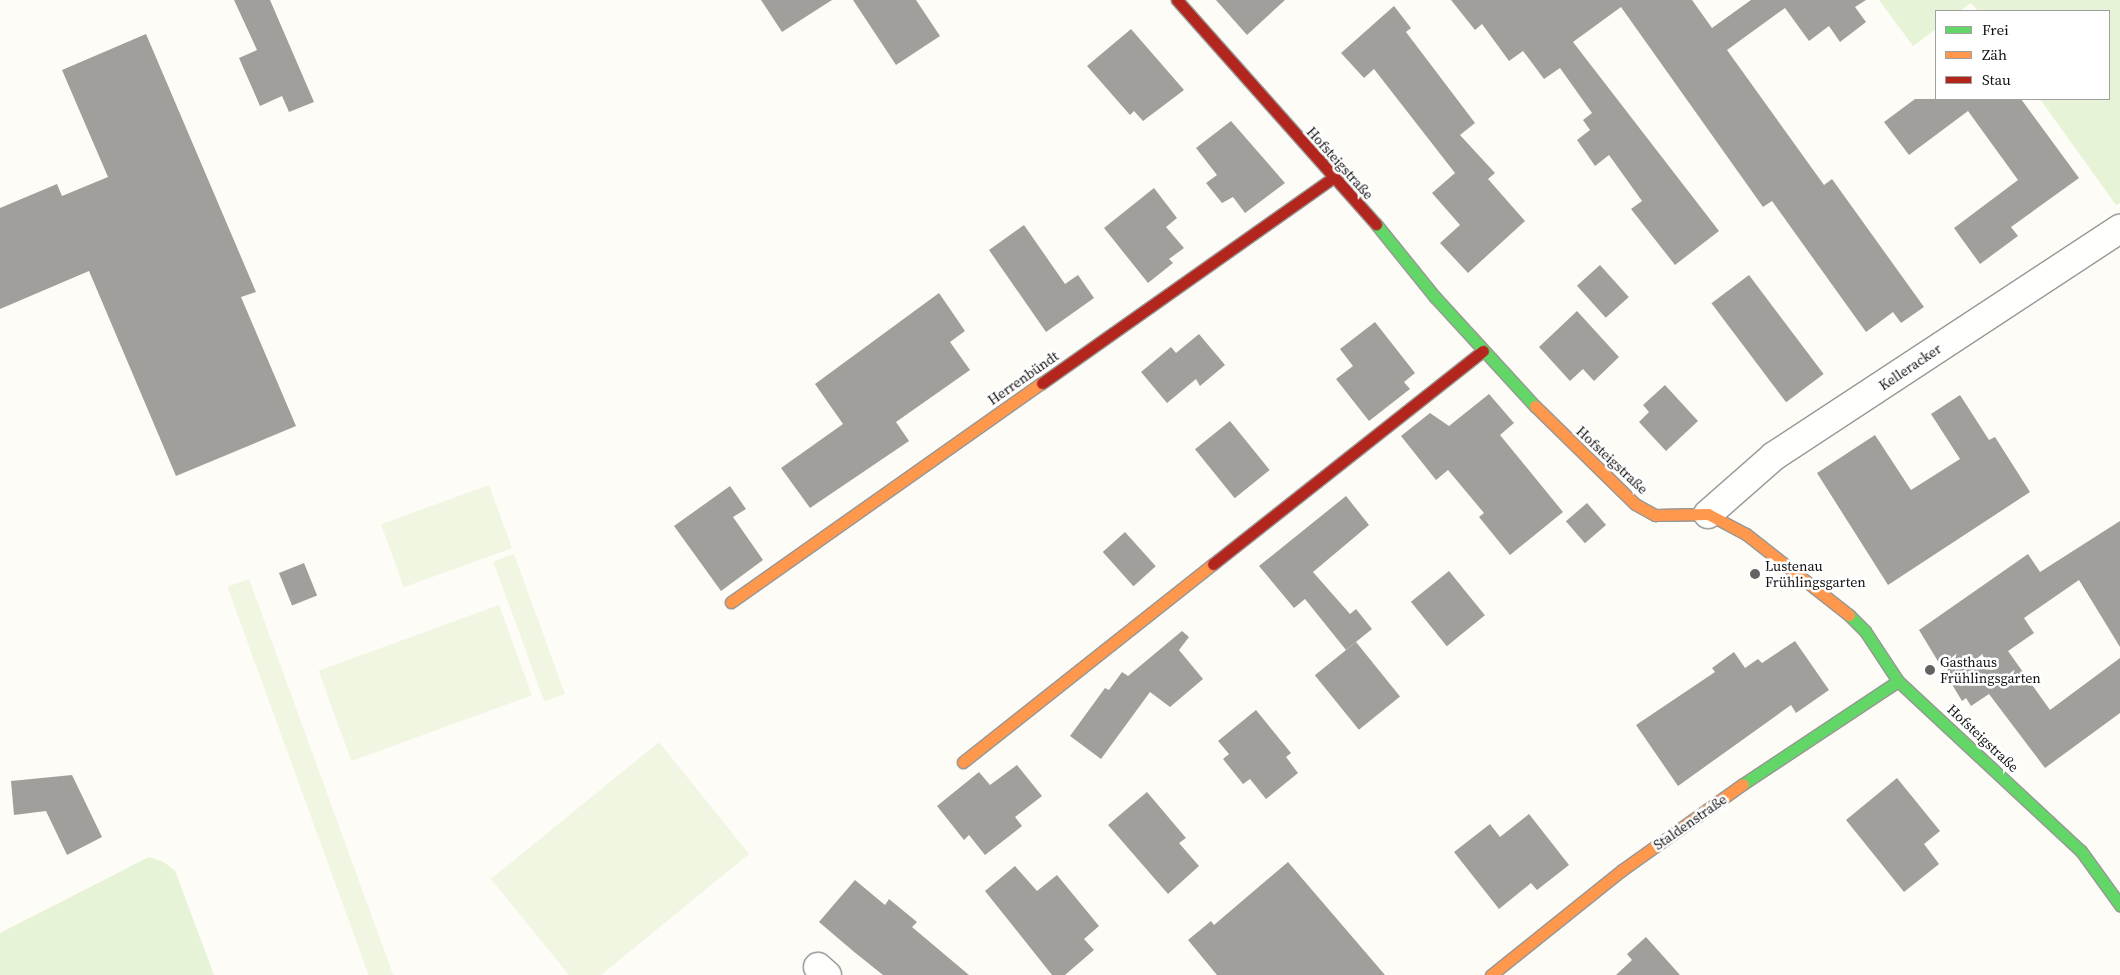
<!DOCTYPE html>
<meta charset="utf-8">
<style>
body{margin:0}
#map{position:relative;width:2120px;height:975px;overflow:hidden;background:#fdfcf7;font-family:"Source Serif 4",serif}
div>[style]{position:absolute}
.green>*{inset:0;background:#e7f3d7}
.pitch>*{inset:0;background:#f0f6e1;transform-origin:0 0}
.building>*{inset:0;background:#a19f9c;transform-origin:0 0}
.roads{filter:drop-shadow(1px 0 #979795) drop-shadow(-1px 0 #979795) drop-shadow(0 1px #979795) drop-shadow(0 -1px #979795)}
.street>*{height:28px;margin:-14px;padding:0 14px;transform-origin:14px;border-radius:14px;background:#fffffe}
.fast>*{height:11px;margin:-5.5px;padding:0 5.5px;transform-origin:5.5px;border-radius:5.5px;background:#63d668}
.slow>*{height:11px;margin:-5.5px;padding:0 5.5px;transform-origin:5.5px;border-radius:5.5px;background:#ff974d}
.jam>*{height:11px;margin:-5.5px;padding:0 5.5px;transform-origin:5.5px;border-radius:5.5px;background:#b3261e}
.dots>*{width:14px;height:14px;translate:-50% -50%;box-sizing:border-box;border:2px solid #fff;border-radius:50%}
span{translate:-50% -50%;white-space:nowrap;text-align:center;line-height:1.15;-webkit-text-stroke:5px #fff;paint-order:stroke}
.street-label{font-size:14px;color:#111}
.poi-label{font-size:14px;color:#111}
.left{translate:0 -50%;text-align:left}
.legend{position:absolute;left:1935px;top:10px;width:175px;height:90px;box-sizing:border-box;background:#fff;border:1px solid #a0a0a0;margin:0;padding:6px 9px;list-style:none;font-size:15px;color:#111}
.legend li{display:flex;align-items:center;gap:10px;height:25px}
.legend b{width:25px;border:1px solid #a0a0a0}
</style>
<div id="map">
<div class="green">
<i style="clip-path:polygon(1879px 0,2120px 0,2120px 203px,2116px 205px,2040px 99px,2109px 99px,2109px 11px,1978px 11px,1971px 3px,1960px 11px,1936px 11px,1936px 29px,1913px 46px)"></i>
<i style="clip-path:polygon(149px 857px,164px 862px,175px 871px,214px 975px,0 975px,0 933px)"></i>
</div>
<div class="pitch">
<i style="left:489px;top:485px;width:67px;height:115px;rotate:70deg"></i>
<i style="left:514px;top:554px;width:149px;height:22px;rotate:70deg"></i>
<i style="left:249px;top:579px;width:422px;height:23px;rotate:70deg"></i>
<i style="left:499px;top:605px;width:96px;height:192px;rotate:70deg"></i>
<i style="clip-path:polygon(659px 742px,749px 854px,601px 975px,569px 975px,491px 879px)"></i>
</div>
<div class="building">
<i style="clip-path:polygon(234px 0,270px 0,314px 102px,289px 112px,282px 96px,260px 106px,239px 58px,257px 50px)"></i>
<i style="clip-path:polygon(761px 0,832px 0,782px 32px)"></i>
<i style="clip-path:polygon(853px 0,916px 0,940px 36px,896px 65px)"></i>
<i style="clip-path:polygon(1216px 0,1285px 0,1247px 35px)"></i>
<i style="clip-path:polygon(1451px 0,1692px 0,1712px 28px,1751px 0,1866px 0,1855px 7px,1866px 22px,1840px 42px,1829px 26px,1809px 41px,1785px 8px,1727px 50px,1824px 185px,1832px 179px,1924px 307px,1901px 323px,1893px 312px,1866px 332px,1772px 201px,1763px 207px,1621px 7px,1573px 42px,1719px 231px,1675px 265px,1631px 209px,1642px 201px,1609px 155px,1595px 166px,1577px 140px,1590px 130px,1583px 120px,1592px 113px,1560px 68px,1544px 79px,1523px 51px,1509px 61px,1482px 24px,1475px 30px)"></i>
<i style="clip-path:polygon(1394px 6px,1411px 28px,1406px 32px,1475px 123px,1460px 135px,1495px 173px,1488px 179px,1525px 221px,1468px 273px,1440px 243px,1460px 225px,1432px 193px,1455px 173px,1374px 69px,1364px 78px,1341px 53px)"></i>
<i style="clip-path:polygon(1131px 29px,1184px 90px,1143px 121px,1134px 111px,1130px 115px,1087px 66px)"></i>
<i style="clip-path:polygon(146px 34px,256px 292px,241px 297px,296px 426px,176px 476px,89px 271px,0 309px,0 208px,57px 184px,62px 196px,108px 177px,62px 70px)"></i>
<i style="clip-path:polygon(1915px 99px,2021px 99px,2079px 178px,2011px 227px,2018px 236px,1980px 264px,1954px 228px,2018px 180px,1968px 111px,1909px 155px,1884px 122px)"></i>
<i style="clip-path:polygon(1231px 121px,1285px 183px,1245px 213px,1233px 197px,1222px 203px,1206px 183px,1217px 175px,1196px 148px)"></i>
<i style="clip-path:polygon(1154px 188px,1177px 218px,1166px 227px,1184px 248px,1169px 259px,1173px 263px,1148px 283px,1104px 228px)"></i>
<i style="clip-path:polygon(1024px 225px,1065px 284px,1078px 275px,1094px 298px,1046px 332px,989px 250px)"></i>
<i style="left:1600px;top:265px;width:43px;height:31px;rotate:48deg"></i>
<i style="left:1749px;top:275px;width:124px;height:47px;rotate:53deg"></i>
<i style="clip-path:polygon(939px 293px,965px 331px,950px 342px,970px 370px,896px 422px,909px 441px,810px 508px,781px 468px,843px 424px,815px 384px)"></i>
<i style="clip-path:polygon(1577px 311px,1619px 357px,1594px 381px,1583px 369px,1570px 381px,1539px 347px)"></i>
<i style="clip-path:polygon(1375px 322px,1415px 373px,1404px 382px,1410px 389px,1369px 421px,1336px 379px,1353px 366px,1340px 349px)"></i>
<i style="clip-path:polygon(1199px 334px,1225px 365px,1200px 386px,1196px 379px,1167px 403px,1141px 372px,1171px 347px,1176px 353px)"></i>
<i style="clip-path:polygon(1665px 385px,1698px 421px,1666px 451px,1639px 422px,1649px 412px,1643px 405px)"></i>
<i style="clip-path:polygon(1489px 394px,1514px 423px,1500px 435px,1563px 512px,1510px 555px,1479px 517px,1484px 513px,1448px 470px,1436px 480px,1401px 436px,1430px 413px,1449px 426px)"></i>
<i style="clip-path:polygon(1960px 395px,1989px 440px,1995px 437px,2030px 492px,1888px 585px,1817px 473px,1875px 435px,1911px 490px,1960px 459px,1931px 414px)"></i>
<i style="left:1230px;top:421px;width:63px;height:45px;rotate:51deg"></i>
<i style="clip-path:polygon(730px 486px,746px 509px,733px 517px,763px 560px,721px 591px,674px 526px)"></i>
<i style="clip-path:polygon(1346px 496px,1369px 525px,1313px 572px,1350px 614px,1356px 609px,1372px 629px,1346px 650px,1305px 599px,1294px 608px,1259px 566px)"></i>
<i style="left:1587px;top:503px;width:29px;height:28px;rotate:49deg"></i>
<i style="clip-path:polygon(2120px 521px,2120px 647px,2079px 580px,2024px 618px,2034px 633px,2008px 651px,2050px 710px,2120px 658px,2120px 713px,2045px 768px,1989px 694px,1971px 706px,1966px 698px,1962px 701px,1919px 630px,2028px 554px,2040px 572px)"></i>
<i style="left:1125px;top:532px;width:46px;height:30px;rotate:48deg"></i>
<i style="left:304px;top:563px;width:35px;height:27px;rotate:68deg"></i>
<i style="left:1449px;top:571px;width:57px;height:49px;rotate:51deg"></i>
<i style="clip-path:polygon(1182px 631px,1189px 637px,1179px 650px,1203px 679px,1170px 707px,1150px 692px,1101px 759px,1070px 736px,1105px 688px,1109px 690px,1122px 672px,1128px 676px)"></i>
<i style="clip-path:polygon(1795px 641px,1829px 690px,1796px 713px,1791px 705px,1678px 786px,1636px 725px,1715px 672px,1712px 668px,1734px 652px,1745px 668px,1758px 659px,1762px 663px)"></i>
<i style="left:1356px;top:642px;width:70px;height:53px;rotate:51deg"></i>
<i style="clip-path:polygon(1256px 710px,1291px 753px,1286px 757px,1298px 773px,1266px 799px,1250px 779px,1243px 784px,1223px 759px,1229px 754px,1218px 741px)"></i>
<i style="clip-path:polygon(1017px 765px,1042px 796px,1015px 817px,1022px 826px,985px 855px,969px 835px,964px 840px,937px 806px,979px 772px,990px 785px)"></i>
<i style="clip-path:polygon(72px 775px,102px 837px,67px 855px,46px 811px,14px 815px,11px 781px)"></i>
<i style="clip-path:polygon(1897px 778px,1940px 831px,1924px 844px,1939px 864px,1904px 892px,1846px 820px)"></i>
<i style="clip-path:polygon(1147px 792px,1186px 838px,1179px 843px,1199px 866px,1168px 894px,1108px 825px)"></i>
<i style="clip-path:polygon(1529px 814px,1569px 865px,1537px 890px,1531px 883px,1499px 909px,1454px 852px,1490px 824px,1500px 837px)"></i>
<i style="clip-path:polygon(1288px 862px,1385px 975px,1217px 975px,1188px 940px,1211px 921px,1214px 925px)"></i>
<i style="clip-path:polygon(1015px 866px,1037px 891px,1057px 875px,1099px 926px,1084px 939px,1094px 950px,1065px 975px,1052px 975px,985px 891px)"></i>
<i style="clip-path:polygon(855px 880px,885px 905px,889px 899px,917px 922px,912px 927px,969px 975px,883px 975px,853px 951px,819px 922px)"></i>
<i style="clip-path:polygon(1646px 937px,1680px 975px,1616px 975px,1632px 960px,1627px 954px)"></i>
</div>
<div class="roads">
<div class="street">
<i style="left:1708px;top:514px;width:88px;rotate:-41.3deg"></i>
<i style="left:1774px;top:456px;width:414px;rotate:-33.3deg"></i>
<i style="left:818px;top:967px;width:12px;rotate:42deg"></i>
</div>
<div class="fast">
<i style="left:1376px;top:224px;width:94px;rotate:51.1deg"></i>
<i style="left:1435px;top:297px;width:148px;rotate:47.5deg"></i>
<i style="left:1849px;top:615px;width:23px;rotate:45deg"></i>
<i style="left:1865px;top:631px;width:60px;rotate:56.6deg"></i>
<i style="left:1898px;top:681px;width:250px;rotate:42.9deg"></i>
<i style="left:2081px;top:851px;width:67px;rotate:54.2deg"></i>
<i style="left:1743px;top:784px;width:186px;rotate:-33.6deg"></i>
</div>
<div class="slow">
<i style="left:1535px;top:406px;width:140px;rotate:44.4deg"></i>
<i style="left:1635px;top:504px;width:23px;rotate:29deg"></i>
<i style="left:1655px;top:515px;width:53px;rotate:-1.1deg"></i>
<i style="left:1708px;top:514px;width:43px;rotate:27.8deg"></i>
<i style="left:1746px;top:534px;width:131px;rotate:38.2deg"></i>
<i style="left:731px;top:602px;width:380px;rotate:-35.2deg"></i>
<i style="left:963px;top:762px;width:319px;rotate:-38.4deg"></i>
<i style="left:1491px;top:975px;width:168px;rotate:-38.7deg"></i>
<i style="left:1622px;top:870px;width:148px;rotate:-35.4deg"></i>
</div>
<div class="jam">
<i style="left:1177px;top:0;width:300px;rotate:48.4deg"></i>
<i style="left:1042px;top:383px;width:356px;rotate:-35.2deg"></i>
<i style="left:1213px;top:564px;width:344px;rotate:-38.3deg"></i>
</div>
</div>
<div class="dots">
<i style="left:1755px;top:574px;background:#646362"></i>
<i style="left:1930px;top:670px;background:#646362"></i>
</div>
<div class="street-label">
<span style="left:1340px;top:163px;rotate:48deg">Hofsteigstraße</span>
<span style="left:1910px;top:367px;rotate:-34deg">Kelleracker</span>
<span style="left:1023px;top:378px;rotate:-35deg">Herrenbündt</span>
<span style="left:1612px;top:460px;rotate:43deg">Hofsteigstraße</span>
<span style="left:1983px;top:738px;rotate:43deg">Hofsteigstraße</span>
<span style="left:1690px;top:822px;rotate:-35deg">Staldenstraße</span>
</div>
<div class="poi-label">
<span class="left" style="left:1765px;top:574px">Lustenau<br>Frühlingsgarten</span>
<span class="left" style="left:1940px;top:670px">Gasthaus<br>Frühlingsgarten</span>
</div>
<ul class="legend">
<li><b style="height:6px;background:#63d668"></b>Frei</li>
<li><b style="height:6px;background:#ff974d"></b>Zäh</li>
<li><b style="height:6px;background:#b3261e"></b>Stau</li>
</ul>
</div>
